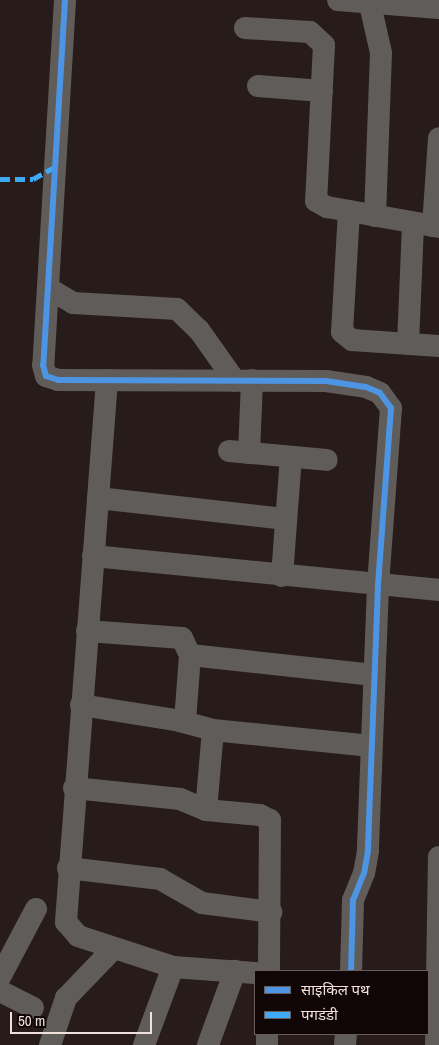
<!DOCTYPE html>
<meta charset="utf-8">
<style>
body{margin:0}
#map{position:relative;width:439px;height:1045px;overflow:hidden;background:#271c19;font-family:"Archivo Narrow","Noto Sans Devanagari",sans-serif}
div>[style]{position:absolute}
.street>*{height:22px;margin:-11px;padding:0 11px;transform-origin:11px;border-radius:11px;background:#605c5a}
.quiet>*{height:5px;margin-top:-2.5px;transform-origin:0;background:repeating-linear-gradient(90deg,#3fa9f5 0 10px,transparent 0 15px)}
.cycleway>*{height:6px;margin:-3px;padding:0 3px;transform-origin:3px;border-radius:3px;background:#4d94e3}
span{translate:-50% -50%;white-space:nowrap;text-align:center;line-height:1.15;-webkit-text-stroke:4.5px #0f0605;paint-order:stroke}
.legend{position:absolute;left:254px;top:970px;width:175px;height:65px;box-sizing:border-box;background:#0f0605;border:1px solid #695e5b;margin:0;padding:6px 9px;list-style:none;font-size:15px;color:#f0e1dd}
.legend li{display:flex;align-items:center;gap:10px;height:25px}
.legend b{width:25px;border:1px solid #695e5b}
.scale{position:absolute;left:10px;top:1012px;width:142px;height:22px;box-sizing:border-box;border:2px solid #f0e1dd;border-top:0;padding-left:6px;font-size:15px;line-height:18px;white-space:nowrap;color:#f0e1dd;-webkit-text-stroke:4px #0f0605;paint-order:stroke}
</style>
<div id="map">
<div class="street">
<i style="left:65px;top:0;width:366px;rotate:93.4deg"></i>
<i style="left:43px;top:365px;width:11px;rotate:75deg"></i>
<i style="left:46px;top:376px;width:13px;rotate:18deg"></i>
<i style="left:58px;top:380px;width:268px;rotate:0.2deg"></i>
<i style="left:326px;top:381px;width:40px;rotate:8.5deg"></i>
<i style="left:366px;top:387px;width:15px;rotate:23deg"></i>
<i style="left:380px;top:393px;width:19px;rotate:54deg"></i>
<i style="left:391px;top:408px;width:178px;rotate:94.2deg"></i>
<i style="left:378px;top:586px;width:265px;rotate:92.2deg"></i>
<i style="left:368px;top:851px;width:22px;rotate:100deg"></i>
<i style="left:364px;top:873px;width:29px;rotate:112deg"></i>
<i style="left:353px;top:900px;width:71px;rotate:91.6deg"></i>
<i style="left:338px;top:0;width:101px;rotate:4.5deg"></i>
<i style="left:369px;top:0;width:54px;rotate:77.2deg"></i>
<i style="left:381px;top:53px;width:163px;rotate:92.1deg"></i>
<i style="left:245px;top:28px;width:65px;rotate:3.5deg"></i>
<i style="left:310px;top:32px;width:19px;rotate:43deg"></i>
<i style="left:324px;top:45px;width:156px;rotate:92.9deg"></i>
<i style="left:316px;top:201px;width:13px;rotate:29deg"></i>
<i style="left:327px;top:207px;width:114px;rotate:10.1deg"></i>
<i style="left:258px;top:86px;width:64px;rotate:4.5deg"></i>
<i style="left:349px;top:211px;width:121px;rotate:93.3deg"></i>
<i style="left:342px;top:332px;width:13px;rotate:39deg"></i>
<i style="left:352px;top:340px;width:87px;rotate:3.9deg"></i>
<i style="left:433px;top:226px;width:88px;rotate:-86.1deg"></i>
<i style="left:48px;top:288px;width:29px;rotate:31deg"></i>
<i style="left:73px;top:303px;width:104px;rotate:3.3deg"></i>
<i style="left:177px;top:309px;width:30px;rotate:44deg"></i>
<i style="left:199px;top:330px;width:62px;rotate:54.8deg"></i>
<i style="left:408px;top:344px;width:121px;rotate:-87.6deg"></i>
<i style="left:107px;top:380px;width:544px;rotate:94.33deg"></i>
<i style="left:66px;top:922px;width:18px;rotate:49deg"></i>
<i style="left:78px;top:936px;width:100px;rotate:18.1deg"></i>
<i style="left:173px;top:967px;width:82px;rotate:4.2deg"></i>
<i style="left:229px;top:451px;width:98px;rotate:5.2deg"></i>
<i style="left:249px;top:453px;width:73px;rotate:-87.6deg"></i>
<i style="left:98px;top:498px;width:189px;rotate:6.4deg"></i>
<i style="left:93px;top:556px;width:348px;rotate:5.6deg"></i>
<i style="left:282px;top:576px;width:119px;rotate:-85.7deg"></i>
<i style="left:87px;top:631px;width:95px;rotate:4.2deg"></i>
<i style="left:182px;top:638px;width:19px;rotate:65deg"></i>
<i style="left:190px;top:655px;width:66px;rotate:94.3deg"></i>
<i style="left:190px;top:655px;width:185px;rotate:6.2deg"></i>
<i style="left:81px;top:705px;width:96px;rotate:9deg"></i>
<i style="left:176px;top:720px;width:38px;rotate:15deg"></i>
<i style="left:213px;top:730px;width:159px;rotate:5.8deg"></i>
<i style="left:74px;top:788px;width:107px;rotate:5.9deg"></i>
<i style="left:180px;top:799px;width:28px;rotate:23deg"></i>
<i style="left:206px;top:810px;width:54px;rotate:5.3deg"></i>
<i style="left:260px;top:815px;width:11px;rotate:27deg"></i>
<i style="left:270px;top:820px;width:151px;rotate:90.4deg"></i>
<i style="left:206px;top:810px;width:80px;rotate:-85deg"></i>
<i style="left:68px;top:868px;width:93px;rotate:6.8deg"></i>
<i style="left:160px;top:879px;width:48px;rotate:29.7deg"></i>
<i style="left:202px;top:903px;width:70px;rotate:7.4deg"></i>
<i style="left:0;top:977px;width:77px;rotate:-62.1deg"></i>
<i style="left:0;top:991px;width:37px;rotate:27deg"></i>
<i style="left:50px;top:1045px;width:50px;rotate:-71.2deg"></i>
<i style="left:66px;top:998px;width:66px;rotate:-46.2deg"></i>
<i style="left:144px;top:1045px;width:83px;rotate:-69.6deg"></i>
<i style="left:208px;top:1045px;width:79px;rotate:-70deg"></i>
<i style="left:267px;top:1045px;width:11px;rotate:-90deg"></i>
<i style="left:345px;top:1045px;width:11px;rotate:-85deg"></i>
<i style="left:436px;top:1045px;width:188px;rotate:-89.1deg"></i>
</div>
<div class="quiet">
<i style="left:0;top:179px;width:33px"></i>
<i style="left:33px;top:179px;width:25px;rotate:-29deg"></i>
</div>
<div class="cycleway">
<i style="left:65px;top:0;width:366px;rotate:93.4deg"></i>
<i style="left:43px;top:365px;width:11px;rotate:75deg"></i>
<i style="left:46px;top:376px;width:13px;rotate:18deg"></i>
<i style="left:58px;top:380px;width:268px;rotate:0.2deg"></i>
<i style="left:326px;top:381px;width:40px;rotate:8.5deg"></i>
<i style="left:366px;top:387px;width:15px;rotate:23deg"></i>
<i style="left:380px;top:393px;width:19px;rotate:54deg"></i>
<i style="left:391px;top:408px;width:178px;rotate:94.2deg"></i>
<i style="left:378px;top:586px;width:265px;rotate:92.2deg"></i>
<i style="left:368px;top:851px;width:22px;rotate:100deg"></i>
<i style="left:364px;top:873px;width:29px;rotate:112deg"></i>
<i style="left:353px;top:900px;width:71px;rotate:91.6deg"></i>
</div>
<ul class="legend">
<li><b style="height:6px;background:#4d94e3"></b>साइकिल पथ</li>
<li><b style="height:6px;background:#3fa9f5"></b>पगडंडी</li>
</ul>
<div class="scale">50 m</div>
</div>
